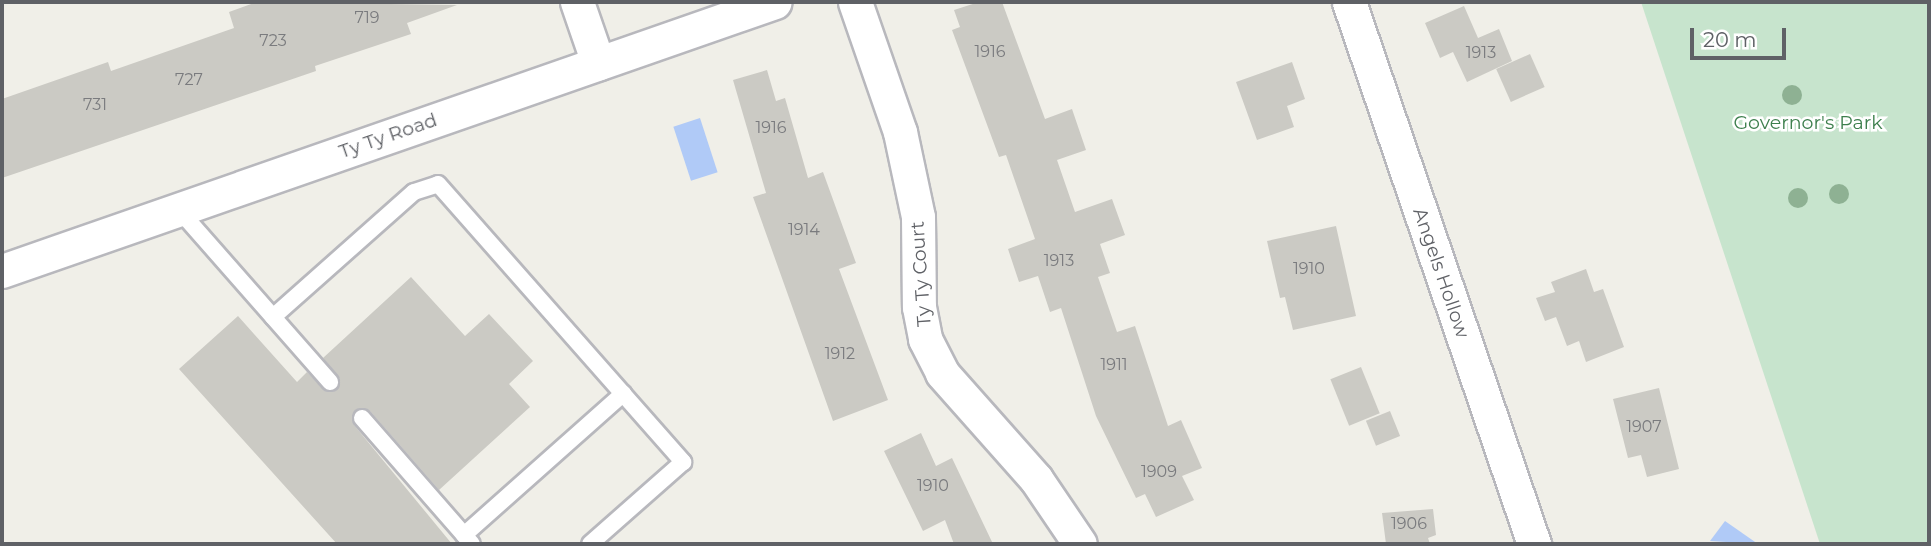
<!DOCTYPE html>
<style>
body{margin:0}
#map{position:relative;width:1931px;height:546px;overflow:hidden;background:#f0efe8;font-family:Montserrat,sans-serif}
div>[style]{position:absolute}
.green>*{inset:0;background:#c7e4cd}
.water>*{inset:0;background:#b0caf7;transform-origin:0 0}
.building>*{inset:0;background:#cbcac4;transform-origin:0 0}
.roads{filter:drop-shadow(2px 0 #b8b8bd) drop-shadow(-2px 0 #b8b8bd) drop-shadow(0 2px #b8b8bd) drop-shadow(0 -2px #b8b8bd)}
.lane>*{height:16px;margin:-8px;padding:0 8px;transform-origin:8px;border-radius:8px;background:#fff}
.street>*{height:33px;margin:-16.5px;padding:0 16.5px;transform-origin:16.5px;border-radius:16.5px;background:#fff}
.trees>*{width:20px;height:20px;margin:-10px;border-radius:50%;background:#8eb193}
span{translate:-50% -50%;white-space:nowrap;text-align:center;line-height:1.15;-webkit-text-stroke:5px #fff;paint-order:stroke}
.number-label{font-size:16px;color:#7a7b7e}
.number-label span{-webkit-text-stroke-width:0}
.park-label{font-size:19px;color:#3d7f4d}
.street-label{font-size:19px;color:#5f6166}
.frame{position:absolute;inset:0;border:4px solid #5f6166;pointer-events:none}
.scale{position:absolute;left:1690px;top:28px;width:96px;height:32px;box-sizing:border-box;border:4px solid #5f6166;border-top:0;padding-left:9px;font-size:21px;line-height:24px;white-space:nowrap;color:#5f6166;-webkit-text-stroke:5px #fff;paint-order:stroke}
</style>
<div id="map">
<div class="green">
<i style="clip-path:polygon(1641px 2px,1929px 2px,1929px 544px,1820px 544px)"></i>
</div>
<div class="water">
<i style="left:700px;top:118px;width:57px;height:28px;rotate:72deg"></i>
<i style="clip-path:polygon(1725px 521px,1758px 544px,1710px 541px)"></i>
</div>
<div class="building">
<i style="clip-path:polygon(257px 2px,457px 5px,407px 23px,411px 34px,315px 66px,316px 71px,2px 178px,2px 99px,108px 62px,111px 71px,234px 28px,229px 12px)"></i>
<i style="clip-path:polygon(979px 2px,1002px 2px,1045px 119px,1072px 109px,1086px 150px,1057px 160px,1075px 212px,1112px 199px,1125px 235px,1100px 244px,1110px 273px,1098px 277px,1117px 332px,1135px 326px,1168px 426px,1181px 420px,1202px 468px,1182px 476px,1194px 500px,1156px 517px,1145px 494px,1136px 498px,1096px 416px,1061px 308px,1050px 312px,1038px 276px,1019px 282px,1008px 249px,1035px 239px,1006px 155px,999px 157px,952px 30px,960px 27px,954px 10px)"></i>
<i style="clip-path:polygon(1464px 6px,1478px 38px,1499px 29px,1512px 61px,1467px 82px,1453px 52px,1440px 58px,1425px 23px)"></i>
<i style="left:1530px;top:54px;width:36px;height:37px;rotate:66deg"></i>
<i style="clip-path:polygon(1292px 62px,1305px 99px,1287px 106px,1294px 127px,1257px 140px,1236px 82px)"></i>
<i style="clip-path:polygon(767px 70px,776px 101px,785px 98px,808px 178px,823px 172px,856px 263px,839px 269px,888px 400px,833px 421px,753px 197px,766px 193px,733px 80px)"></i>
<i style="clip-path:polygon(1336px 226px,1356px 316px,1293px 330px,1285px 297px,1280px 298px,1267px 241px)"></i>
<i style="clip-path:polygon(1586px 269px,1594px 292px,1603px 289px,1624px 347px,1586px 362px,1579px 341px,1567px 346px,1556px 317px,1545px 321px,1536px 298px,1555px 292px,1551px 282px)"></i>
<i style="clip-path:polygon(411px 277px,465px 336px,489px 314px,533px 361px,509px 384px,530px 407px,439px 490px,370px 411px,356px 410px,354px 425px,452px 544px,337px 544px,179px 369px,238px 316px,297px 382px,307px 372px,323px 389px,333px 392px,340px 379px,323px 358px)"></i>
<i style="left:1361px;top:367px;width:50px;height:33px;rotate:68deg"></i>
<i style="clip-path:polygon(1659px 388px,1679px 469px,1647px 477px,1641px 455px,1628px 458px,1613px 399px)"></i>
<i style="left:1390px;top:411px;width:27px;height:26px;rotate:68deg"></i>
<i style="clip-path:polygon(921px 433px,936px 466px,952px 458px,993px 544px,954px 544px,945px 520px,923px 531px,884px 451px)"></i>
<i style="clip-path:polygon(1433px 509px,1436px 535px,1428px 538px,1430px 544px,1386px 544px,1382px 513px)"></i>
</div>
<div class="roads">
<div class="lane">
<i style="left:179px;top:210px;width:229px;rotate:48.7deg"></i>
<i style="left:273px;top:317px;width:188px;rotate:-41.6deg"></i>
<i style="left:414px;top:192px;width:25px;rotate:-18deg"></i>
<i style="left:438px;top:184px;width:371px;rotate:48.6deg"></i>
<i style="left:683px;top:462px;width:124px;rotate:138.6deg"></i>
<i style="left:362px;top:418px;width:167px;rotate:48.9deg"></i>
<i style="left:464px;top:535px;width:213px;rotate:-41.6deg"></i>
</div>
<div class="street">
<i style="left:577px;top:2px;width:65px;rotate:71deg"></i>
<i style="left:855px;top:2px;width:138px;rotate:70.9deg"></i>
<i style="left:900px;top:132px;width:87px;rotate:78deg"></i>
<i style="left:918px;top:217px;width:90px;rotate:89.4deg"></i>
<i style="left:919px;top:307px;width:33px;rotate:79deg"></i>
<i style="left:925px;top:339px;width:38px;rotate:63deg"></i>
<i style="left:942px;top:373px;width:142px;rotate:48.4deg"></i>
<i style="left:1036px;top:479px;width:78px;rotate:55.9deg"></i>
<i style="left:1349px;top:2px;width:573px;rotate:71.15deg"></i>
<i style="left:2px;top:271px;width:818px;rotate:-19.19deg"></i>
</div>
</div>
<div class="trees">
<i style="left:1792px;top:95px"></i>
<i style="left:1839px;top:194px"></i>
<i style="left:1798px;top:198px"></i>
</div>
<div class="number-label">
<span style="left:367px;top:18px">719</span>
<span style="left:273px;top:41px">723</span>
<span style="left:990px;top:52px">1916</span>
<span style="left:1481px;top:53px">1913</span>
<span style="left:189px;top:80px">727</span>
<span style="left:95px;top:105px">731</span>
<span style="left:771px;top:128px">1916</span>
<span style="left:804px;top:230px">1914</span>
<span style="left:1059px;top:261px">1913</span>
<span style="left:1309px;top:269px">1910</span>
<span style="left:840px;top:354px">1912</span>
<span style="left:1114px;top:365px">1911</span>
<span style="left:1644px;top:427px">1907</span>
<span style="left:1159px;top:472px">1909</span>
<span style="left:933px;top:486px">1910</span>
<span style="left:1409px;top:524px">1906</span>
</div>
<div class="park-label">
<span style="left:1808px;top:123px">Governor's Park</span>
</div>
<div class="street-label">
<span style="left:388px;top:136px;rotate:-19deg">Ty Ty Road</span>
<span style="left:1441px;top:273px;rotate:71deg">Angels Hollow</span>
<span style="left:921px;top:274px;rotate:-94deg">Ty Ty Court</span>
</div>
<div class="frame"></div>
<div class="scale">20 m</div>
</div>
